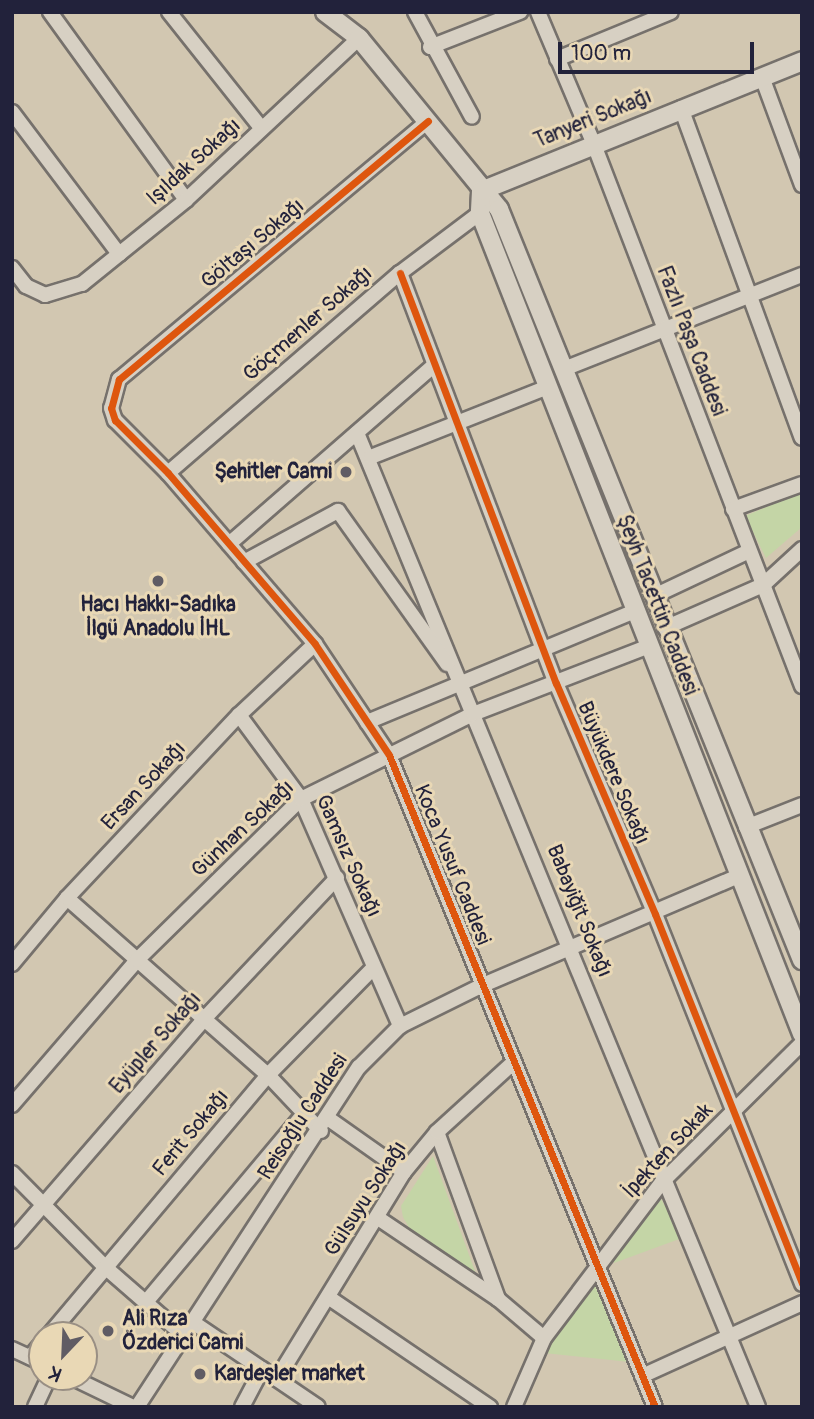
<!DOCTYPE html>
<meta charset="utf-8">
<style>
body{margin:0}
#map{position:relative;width:814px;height:1419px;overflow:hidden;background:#d2c7b1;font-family:Pangolin,sans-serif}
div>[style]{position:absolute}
.green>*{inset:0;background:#c4d5a6}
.roads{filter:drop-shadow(2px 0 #76716c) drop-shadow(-2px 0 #76716c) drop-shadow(0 2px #76716c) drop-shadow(0 -2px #76716c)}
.minor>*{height:14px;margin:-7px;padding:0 7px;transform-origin:7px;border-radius:7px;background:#d7d0c3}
.tertiary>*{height:18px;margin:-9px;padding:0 9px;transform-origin:9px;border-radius:9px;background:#d7d0c3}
.cycleway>*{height:7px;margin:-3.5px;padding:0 3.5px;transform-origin:3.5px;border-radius:3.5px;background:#de560e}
.dots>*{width:19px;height:19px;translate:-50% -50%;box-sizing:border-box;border:4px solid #e9d8b5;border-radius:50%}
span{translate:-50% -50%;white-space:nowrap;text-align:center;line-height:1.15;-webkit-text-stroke:6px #e9d8b5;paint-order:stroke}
.street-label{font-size:21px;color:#22223b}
.poi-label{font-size:21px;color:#22223b;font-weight:700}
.right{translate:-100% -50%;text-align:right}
.left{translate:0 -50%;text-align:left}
.frame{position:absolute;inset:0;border:14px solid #22223b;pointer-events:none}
.north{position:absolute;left:28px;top:1321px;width:70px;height:70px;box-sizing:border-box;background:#e9d8b5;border:2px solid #998f84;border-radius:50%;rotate:203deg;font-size:19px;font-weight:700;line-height:28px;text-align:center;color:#22223b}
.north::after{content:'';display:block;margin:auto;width:24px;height:32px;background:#605c64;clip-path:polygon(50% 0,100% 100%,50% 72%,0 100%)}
.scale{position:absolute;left:558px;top:42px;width:196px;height:32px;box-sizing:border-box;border:4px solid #22223b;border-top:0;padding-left:9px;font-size:21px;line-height:24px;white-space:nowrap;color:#22223b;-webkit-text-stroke:5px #e9d8b5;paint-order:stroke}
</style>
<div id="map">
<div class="green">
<i style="clip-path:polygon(802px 492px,802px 527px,766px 558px,745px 516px)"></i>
<i style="clip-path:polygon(433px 1156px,476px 1274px,411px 1231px,403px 1217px,401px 1206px)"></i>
<i style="clip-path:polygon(659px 1195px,682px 1238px,614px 1263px,614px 1257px)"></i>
<i style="clip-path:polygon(595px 1274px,630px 1362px,544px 1353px,552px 1332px)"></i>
</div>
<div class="roads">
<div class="minor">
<i style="left:50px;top:12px;width:232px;rotate:54.1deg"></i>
<i style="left:169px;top:12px;width:149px;rotate:51.5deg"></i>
<i style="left:415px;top:12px;width:119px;rotate:61.5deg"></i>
<i style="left:538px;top:12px;width:141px;rotate:67.1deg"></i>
<i style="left:593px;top:142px;width:583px;rotate:68.98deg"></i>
<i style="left:430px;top:47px;width:97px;rotate:-21.3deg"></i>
<i style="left:557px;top:59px;width:123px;rotate:-22.4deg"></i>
<i style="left:762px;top:77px;width:115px;rotate:69.7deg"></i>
<i style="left:681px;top:108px;width:351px;rotate:69.9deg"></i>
<i style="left:12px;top:112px;width:178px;rotate:53deg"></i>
<i style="left:428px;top:121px;width:403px;rotate:140.1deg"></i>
<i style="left:119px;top:379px;width:30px;rotate:105deg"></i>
<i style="left:111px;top:408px;width:13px;rotate:72deg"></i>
<i style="left:115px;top:420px;width:75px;rotate:45deg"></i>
<i style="left:168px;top:473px;width:225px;rotate:49.3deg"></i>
<i style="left:315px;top:644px;width:133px;rotate:56.3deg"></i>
<i style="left:389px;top:755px;width:704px;rotate:67.81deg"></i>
<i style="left:12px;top:268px;width:23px;rotate:52deg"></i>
<i style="left:26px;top:286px;width:21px;rotate:25deg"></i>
<i style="left:45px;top:295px;width:39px;rotate:-17deg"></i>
<i style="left:82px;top:284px;width:134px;rotate:-38.9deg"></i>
<i style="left:186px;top:200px;width:237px;rotate:-43.1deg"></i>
<i style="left:400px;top:273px;width:439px;rotate:69.2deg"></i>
<i style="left:556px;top:683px;width:251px;rotate:66.8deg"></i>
<i style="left:655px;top:914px;width:398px;rotate:68.3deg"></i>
<i style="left:564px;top:369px;width:256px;rotate:-21.6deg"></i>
<i style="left:357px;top:433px;width:1053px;rotate:67.62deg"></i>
<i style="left:371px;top:457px;width:190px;rotate:-21.6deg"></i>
<i style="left:168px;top:473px;width:306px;rotate:-40.8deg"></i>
<i style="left:400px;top:273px;width:100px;rotate:-36.9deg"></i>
<i style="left:733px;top:509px;width:73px;rotate:-19.9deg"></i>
<i style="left:229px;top:544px;width:269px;rotate:-41.1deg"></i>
<i style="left:244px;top:562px;width:107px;rotate:-28.5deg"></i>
<i style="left:338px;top:511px;width:188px;rotate:54.5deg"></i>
<i style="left:654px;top:596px;width:105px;rotate:-25.3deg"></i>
<i style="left:665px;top:628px;width:107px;rotate:-23.7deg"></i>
<i style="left:763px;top:585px;width:53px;rotate:-42.7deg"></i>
<i style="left:239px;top:715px;width:104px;rotate:53.6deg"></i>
<i style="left:301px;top:799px;width:248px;rotate:66.4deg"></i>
<i style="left:367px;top:722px;width:290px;rotate:-22.5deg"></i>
<i style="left:746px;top:827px;width:60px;rotate:-21.4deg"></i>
<i style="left:67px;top:898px;width:268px;rotate:41.4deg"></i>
<i style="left:268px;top:1075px;width:77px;rotate:46.6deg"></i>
<i style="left:12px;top:964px;width:86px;rotate:-50.2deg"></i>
<i style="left:67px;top:898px;width:251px;rotate:-46.8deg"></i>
<i style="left:239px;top:715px;width:104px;rotate:-43.1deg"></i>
<i style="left:12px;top:1105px;width:191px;rotate:-49.2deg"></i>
<i style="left:137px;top:960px;width:230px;rotate:-44.5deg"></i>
<i style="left:301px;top:799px;width:192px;rotate:-26.3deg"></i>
<i style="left:473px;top:714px;width:189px;rotate:-21.1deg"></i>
<i style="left:329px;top:1119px;width:92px;rotate:35.2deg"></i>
<i style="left:437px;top:1132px;width:178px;rotate:69.9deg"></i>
<i style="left:12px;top:1173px;width:132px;rotate:45.3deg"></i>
<i style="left:105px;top:1267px;width:102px;rotate:41deg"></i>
<i style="left:378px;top:1218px;width:145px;rotate:34deg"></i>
<i style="left:498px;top:1299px;width:60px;rotate:40.3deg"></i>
<i style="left:12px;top:1241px;width:294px;rotate:-49.1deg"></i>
<i style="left:204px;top:1019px;width:194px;rotate:-46.7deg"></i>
<i style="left:328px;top:1297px;width:196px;rotate:34.2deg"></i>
<i style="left:146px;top:1302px;width:244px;rotate:-50deg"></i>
<i style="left:191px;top:1321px;width:153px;rotate:34.1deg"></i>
<i style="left:49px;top:1335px;width:340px;rotate:-49.9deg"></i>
<i style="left:268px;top:1075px;width:151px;rotate:-45.5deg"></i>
<i style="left:12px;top:1349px;width:33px;rotate:25deg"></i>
<i style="left:30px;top:1357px;width:18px;rotate:-49deg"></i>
<i style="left:642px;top:1376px;width:176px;rotate:-24.5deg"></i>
<i style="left:71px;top:1377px;width:69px;rotate:25.8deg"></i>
<i style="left:277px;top:1379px;width:243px;rotate:-58.5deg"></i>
<i style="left:404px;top:1172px;width:52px;rotate:-50.5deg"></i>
<i style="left:437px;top:1132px;width:104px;rotate:-42.3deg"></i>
<i style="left:35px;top:1407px;width:33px;rotate:-65deg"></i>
<i style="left:137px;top:1407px;width:406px;rotate:-56.9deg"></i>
<i style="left:359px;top:1067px;width:58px;rotate:-45deg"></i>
<i style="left:400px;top:1026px;width:93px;rotate:-26.3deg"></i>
<i style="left:483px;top:985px;width:278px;rotate:-23.1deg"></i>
<i style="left:242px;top:1407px;width:43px;rotate:-62.2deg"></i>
<i style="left:514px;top:1407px;width:75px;rotate:-66.5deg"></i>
<i style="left:544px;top:1338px;width:196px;rotate:-52.9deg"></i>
<i style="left:662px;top:1182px;width:197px;rotate:-44.8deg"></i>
</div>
<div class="tertiary">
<i style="left:325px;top:12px;width:43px;rotate:37.4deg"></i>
<i style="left:359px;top:38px;width:221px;rotate:50.7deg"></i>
<i style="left:499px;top:209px;width:810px;rotate:68.03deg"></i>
<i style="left:481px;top:191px;width:22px;rotate:93deg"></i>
<i style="left:480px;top:213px;width:882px;rotate:68.58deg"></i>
<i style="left:481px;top:191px;width:346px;rotate:-22deg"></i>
</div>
</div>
<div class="cycleway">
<i style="left:428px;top:121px;width:403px;rotate:140.1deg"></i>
<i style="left:119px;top:379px;width:30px;rotate:105deg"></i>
<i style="left:111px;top:408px;width:13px;rotate:72deg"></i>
<i style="left:115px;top:420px;width:75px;rotate:45deg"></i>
<i style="left:168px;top:473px;width:225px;rotate:49.3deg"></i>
<i style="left:315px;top:644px;width:133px;rotate:56.3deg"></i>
<i style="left:389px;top:755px;width:704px;rotate:67.81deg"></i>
<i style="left:400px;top:273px;width:439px;rotate:69.2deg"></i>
<i style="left:556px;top:683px;width:251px;rotate:66.8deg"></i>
<i style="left:655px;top:914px;width:398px;rotate:68.3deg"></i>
</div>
<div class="dots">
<i style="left:346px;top:472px;background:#605c64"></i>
<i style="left:158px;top:581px;background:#605c64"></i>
<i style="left:108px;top:1331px;background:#605c64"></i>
<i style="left:200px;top:1374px;background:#605c64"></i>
</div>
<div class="street-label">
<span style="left:593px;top:119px;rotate:-22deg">Tanyeri Sokağı</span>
<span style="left:194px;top:162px;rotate:-42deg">Işıldak Sokağı</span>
<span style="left:253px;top:244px;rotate:-40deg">Göltaşı Sokağı</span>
<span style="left:308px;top:324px;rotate:-41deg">Göçmenler Sokağı</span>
<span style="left:691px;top:341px;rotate:69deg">Fazlı Paşa Caddesi</span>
<span style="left:657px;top:605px;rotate:69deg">Şeyh Tacettin Caddesi</span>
<span style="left:613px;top:773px;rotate:67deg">Büyükdere Sokağı</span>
<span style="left:144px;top:786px;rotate:-47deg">Ersan Sokağı</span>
<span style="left:243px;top:829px;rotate:-43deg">Günhan Sokağı</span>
<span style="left:348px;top:856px;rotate:66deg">Gamsız Sokağı</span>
<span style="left:452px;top:865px;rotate:68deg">Koca Yusuf Caddesi</span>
<span style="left:579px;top:911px;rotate:68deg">Babayiğit Sokağı</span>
<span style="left:156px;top:1043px;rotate:-49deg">Eyüpler Sokağı</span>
<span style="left:303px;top:1117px;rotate:-57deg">Reisoğlu Caddesi</span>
<span style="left:191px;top:1133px;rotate:-50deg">Ferit Sokağı</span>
<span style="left:668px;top:1151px;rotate:-47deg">İpekten Sokak</span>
<span style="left:366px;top:1199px;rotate:-57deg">Gülsuyu Sokağı</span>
</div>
<div class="poi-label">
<span class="right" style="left:332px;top:472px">Şehitler Cami</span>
<span style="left:158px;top:617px">Hacı Hakkı-Sadıka<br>İlgü Anadolu İHL</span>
<span class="left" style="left:122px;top:1331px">Ali Rıza<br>Özderici Cami</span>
<span class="left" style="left:214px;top:1374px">Kardeşler market</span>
</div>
<div class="frame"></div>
<div class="north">K</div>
<div class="scale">100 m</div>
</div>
